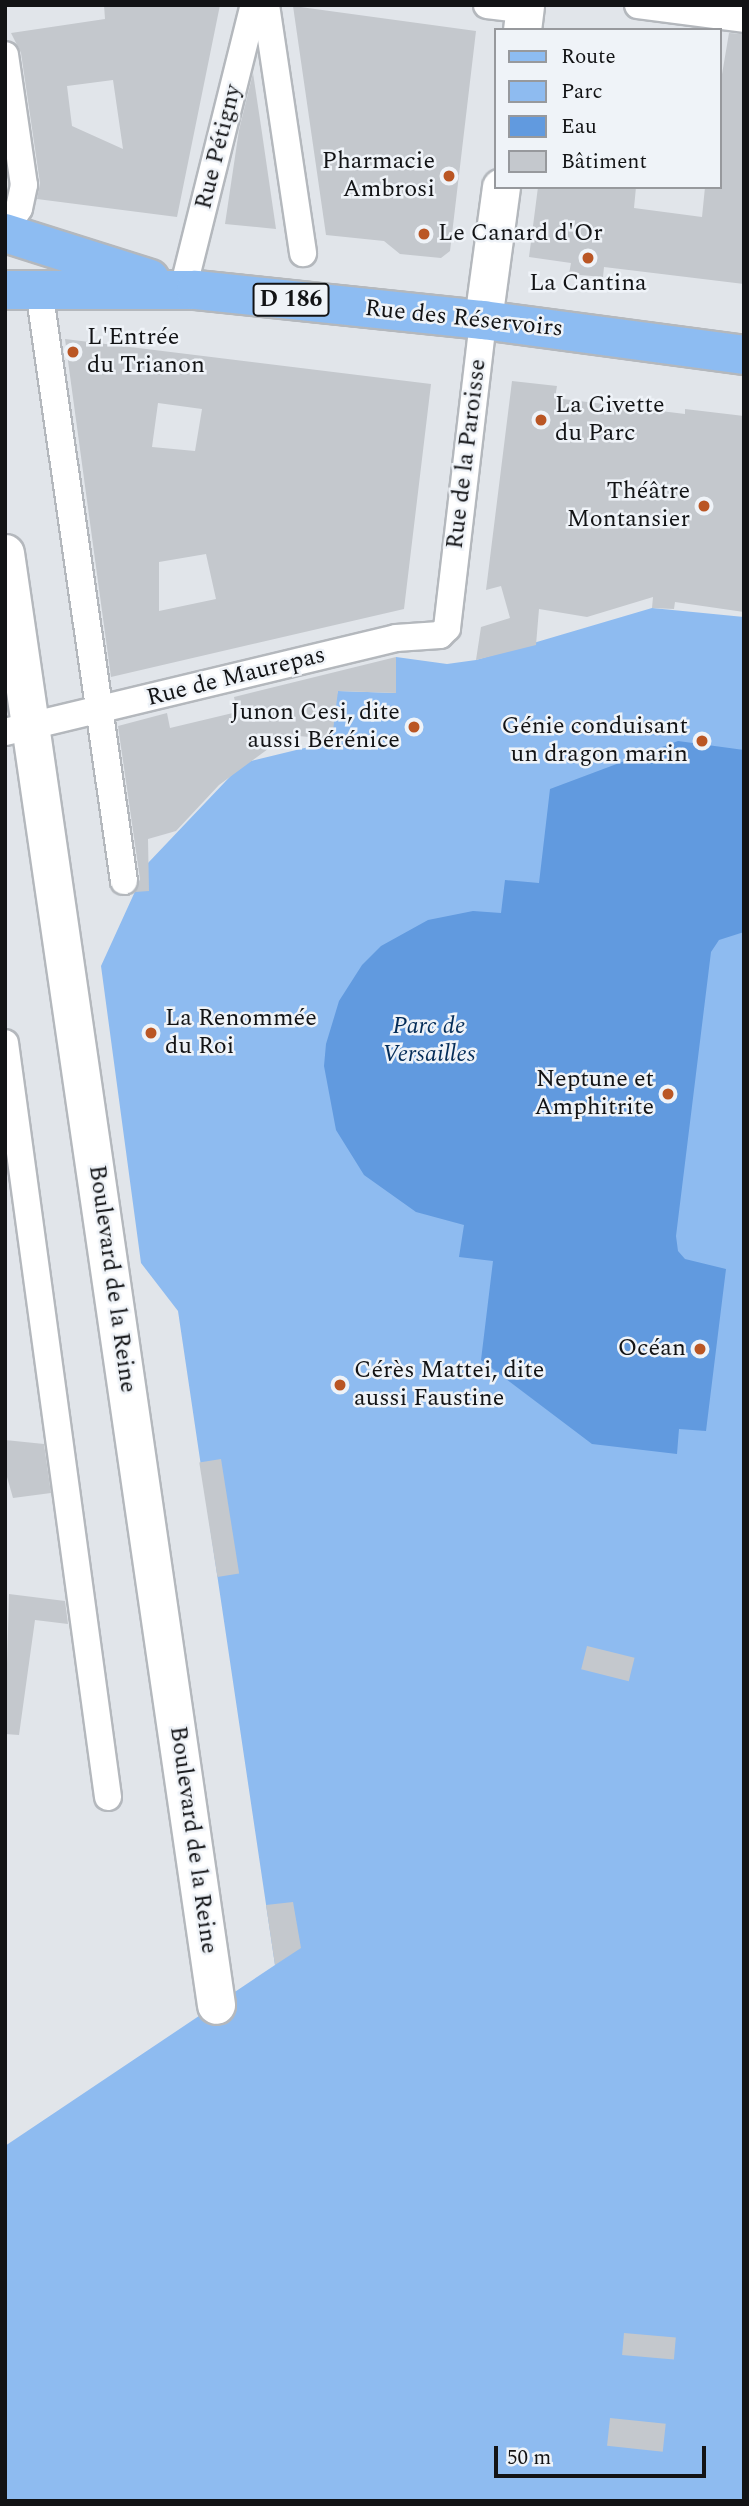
<!DOCTYPE html>
<meta charset="utf-8">
<style>
body{margin:0}
#map{position:relative;width:749px;height:2506px;overflow:hidden;background:#e1e5ea;font-family:Spectral,serif}
div>[style]{position:absolute}
.green>*{inset:0;background:#8ebbf0}
.water>*{inset:0;background:#619adf}
.building>*{inset:0;background:#c4c8cd;transform-origin:0 0}
.roads{filter:drop-shadow(2px 0 #b4b8bd) drop-shadow(-2px 0 #b4b8bd) drop-shadow(0 2px #b4b8bd) drop-shadow(0 -2px #b4b8bd)}
.street>*{height:26px;margin:-13px;padding:0 13px;transform-origin:13px;border-radius:13px;background:#fff}
.secondary>*{height:37px;margin:-18.5px;padding:0 18.5px;transform-origin:18.5px;border-radius:18.5px;background:#fff}
.primary>*{height:38px;margin:-19px;padding:0 19px;transform-origin:19px;border-radius:19px;background:#8dbcf2}
.dots>*{width:19px;height:19px;translate:-50% -50%;box-sizing:border-box;border:4px solid #eff3f8;border-radius:50%}
span{translate:-50% -50%;white-space:nowrap;text-align:center;line-height:1.15;-webkit-text-stroke:5px #eff3f8;paint-order:stroke}
.shield-label span{padding:2px 5px;background:#eff3f8;border:2px solid;border-radius:5px;-webkit-text-stroke-width:0}
.shield-label{font-size:23px;color:#121315;font-weight:700}
.street-label{font-size:24px;color:#121315}
.poi-label{font-size:24px;color:#121315}
.right{translate:-100% -50%;text-align:right}
.left{translate:0 -50%;text-align:left}
.park-label{font-size:24px;color:#032c58;font-style:italic}
.frame{position:absolute;inset:0;border:7px solid #121315;pointer-events:none}
.legend{position:absolute;left:494px;top:28px;width:228px;height:161px;box-sizing:border-box;background:#eff3f8;border:2px solid #97999d;margin:0;padding:9px 12px;list-style:none;font-size:21px;color:#121315}
.legend li{display:flex;align-items:center;gap:14px;height:35px}
.legend b{width:35px;border:2px solid #97999d}
.scale{position:absolute;left:494px;top:2446px;width:212px;height:32px;box-sizing:border-box;border:4px solid #121315;border-top:0;padding-left:9px;font-size:21px;line-height:24px;white-space:nowrap;color:#121315;-webkit-text-stroke:5px #eff3f8;paint-order:stroke}
</style>
<div id="map">
<div class="green">
<i style="clip-path:polygon(652px 608px,744px 617px,744px 2501px,5px 2501px,5px 2146px,275px 1965px,178px 1311px,141px 1263px,101px 966px,148px 863px,243px 763px,321px 744px,338px 691px,396px 693px,396px 657px,447px 664px,476px 660px)"></i>
</div>
<div class="water">
<i style="clip-path:polygon(678px 741px,744px 750px,744px 932px,719px 940px,711px 952px,676px 1236px,678px 1251px,685px 1259px,726px 1269px,706px 1431px,679px 1429px,677px 1454px,592px 1444px,481px 1360px,493px 1261px,459px 1257px,464px 1225px,416px 1212px,364px 1175px,336px 1130px,324px 1066px,326px 1044px,339px 1001px,362px 965px,381px 946px,428px 920px,473px 911px,501px 913px,505px 880px,539px 883px,550px 789px)"></i>
</div>
<div class="building">
<i style="clip-path:polygon(evenodd,104px 5px,220px 5px,177px 217px,37px 199px,40px 183px,21px 53px,11px 33px,105px 19px,104px 5px,113px 80px,123px 149px,72px 126px,67px 86px,113px 80px)"></i>
<i style="clip-path:polygon(293px 6px,476px 31px,450px 251px,441px 258px,400px 254px,384px 241px,326px 235px)"></i>
<i style="clip-path:polygon(729px 33px,744px 34px,744px 284px,604px 267px,603px 277px,569px 274px,571px 263px,529px 257px,538px 187px,636px 187px,634px 208px,702px 217px,705px 187px,719px 187px,719px 92px)"></i>
<i style="clip-path:polygon(253px 73px,262px 133px,276px 229px,225px 224px,239px 130px)"></i>
<i style="clip-path:polygon(evenodd,65px 339px,431px 384px,404px 609px,111px 677px,65px 339px,158px 403px,202px 409px,195px 451px,152px 447px,158px 403px,65px 339px,206px 554px,216px 599px,159px 611px,159px 562px,206px 554px)"></i>
<i style="clip-path:polygon(512px 381px,557px 386px,555px 398px,685px 414px,685px 409px,744px 416px,744px 612px,675px 602px,674px 609px,652px 608px,653px 597px,587px 617px,539px 609px,536px 645px,476px 660px,481px 627px,510px 618px,501px 586px,486px 590px)"></i>
<i style="clip-path:polygon(396px 657px,396px 693px,338px 691px,332px 739px,287px 735px,219px 785px,176px 831px,148px 839px,149px 891px,135px 892px,140px 879px,118px 726px,167px 713px,170px 728px,237px 712px,234px 697px)"></i>
<i style="clip-path:polygon(5px 1440px,44px 1444px,51px 1493px,13px 1498px,5px 1470px)"></i>
<i style="left:221px;top:1459px;width:116px;height:22px;rotate:81deg"></i>
<i style="clip-path:polygon(9px 1594px,65px 1601px,68px 1624px,35px 1620px,19px 1735px,5px 1734px)"></i>
<i style="left:587px;top:1646px;width:49px;height:24px;rotate:14deg"></i>
<i style="clip-path:polygon(293px 1902px,301px 1948px,275px 1965px,266px 1905px)"></i>
<i style="left:624px;top:2333px;width:52px;height:22px;rotate:5deg"></i>
<i style="left:610px;top:2418px;width:56px;height:28px;rotate:6deg"></i>
</div>
<div class="roads">
<div class="street">
<i style="left:266px;top:5px;width:251px;rotate:81.5deg"></i>
<i style="left:487px;top:5px;width:38px;rotate:7deg"></i>
<i style="left:638px;top:5px;width:107px;rotate:7.5deg"></i>
<i style="left:5px;top:55px;width:131px;rotate:81.7deg"></i>
<i style="left:24px;top:185px;width:24px;rotate:102deg"></i>
<i style="left:19px;top:208px;width:27px;rotate:121deg"></i>
<i style="left:183px;top:289px;width:293px;rotate:-76deg"></i>
<i style="left:39px;top:290px;width:597px;rotate:81.82deg"></i>
<i style="left:5px;top:732px;width:402px;rotate:-13.5deg"></i>
<i style="left:396px;top:638px;width:44px;rotate:-3.9deg"></i>
<i style="left:440px;top:635px;width:10px;rotate:-45deg"></i>
<i style="left:447px;top:628px;width:310px;rotate:-83.3deg"></i>
<i style="left:5px;top:1043px;width:761px;rotate:82.22deg"></i>
</div>
<div class="secondary">
<i style="left:522px;top:30px;width:25px;rotate:-83deg"></i>
<i style="left:483px;top:320px;width:134px;rotate:-82.3deg"></i>
<i style="left:5px;top:553px;width:1467px;rotate:81.73deg"></i>
</div>
<div class="primary">
<i style="left:5px;top:233px;width:152px;rotate:17.6deg"></i>
<i style="left:5px;top:290px;width:191px"></i>
<i style="left:196px;top:290px;width:289px;rotate:6deg"></i>
<i style="left:483px;top:320px;width:263px;rotate:7.6deg"></i>
</div>
</div>
<div class="dots">
<i style="left:449px;top:176px;background:#ba5624"></i>
<i style="left:424px;top:234px;background:#ba5624"></i>
<i style="left:588px;top:258px;background:#ba5624"></i>
<i style="left:73px;top:352px;background:#ba5624"></i>
<i style="left:541px;top:420px;background:#ba5624"></i>
<i style="left:704px;top:506px;background:#ba5624"></i>
<i style="left:414px;top:727px;background:#ba5624"></i>
<i style="left:702px;top:741px;background:#ba5624"></i>
<i style="left:151px;top:1033px;background:#ba5624"></i>
<i style="left:668px;top:1094px;background:#ba5624"></i>
<i style="left:700px;top:1349px;background:#ba5624"></i>
<i style="left:340px;top:1385px;background:#ba5624"></i>
</div>
<div class="shield-label">
<span style="left:291px;top:300px">D 186</span>
</div>
<div class="street-label">
<span style="left:219px;top:147px;rotate:-76deg">Rue Pétigny</span>
<span style="left:464px;top:319px;rotate:6deg">Rue des Réservoirs</span>
<span style="left:467px;top:454px;rotate:-83deg">Rue de la Paroisse</span>
<span style="left:236px;top:677px;rotate:-14deg">Rue de Maurepas</span>
<span style="left:112px;top:1279px;rotate:82deg">Boulevard de la Reine</span>
<span style="left:193px;top:1840px;rotate:82deg">Boulevard de la Reine</span>
</div>
<div class="poi-label">
<span class="right" style="left:435px;top:176px">Pharmacie<br>Ambrosi</span>
<span class="left" style="left:438px;top:234px">Le Canard d'Or</span>
<span style="left:588px;top:284px">La Cantina</span>
<span class="left" style="left:87px;top:352px">L'Entrée<br>du Trianon</span>
<span class="left" style="left:555px;top:420px">La Civette<br>du Parc</span>
<span class="right" style="left:690px;top:506px">Théâtre<br>Montansier</span>
<span class="right" style="left:400px;top:727px">Junon Cesi, dite<br>aussi Bérénice</span>
<span class="right" style="left:688px;top:741px">Génie conduisant<br>un dragon marin</span>
<span class="left" style="left:165px;top:1033px">La Renommée<br>du Roi</span>
<span class="right" style="left:654px;top:1094px">Neptune et<br>Amphitrite</span>
<span class="right" style="left:686px;top:1349px">Océan</span>
<span class="left" style="left:354px;top:1385px">Cérès Mattei, dite<br>aussi Faustine</span>
</div>
<div class="park-label">
<span style="left:429px;top:1041px">Parc de<br>Versailles</span>
</div>
<div class="frame"></div>
<ul class="legend">
<li><b style="height:9px;background:#8dbcf2"></b>Route</li>
<li><b style="height:19px;background:#8ebbf0"></b>Parc</li>
<li><b style="height:19px;background:#619adf"></b>Eau</li>
<li><b style="height:19px;background:#c4c8cd"></b>Bâtiment</li>
</ul>
<div class="scale">50 m</div>
</div>
